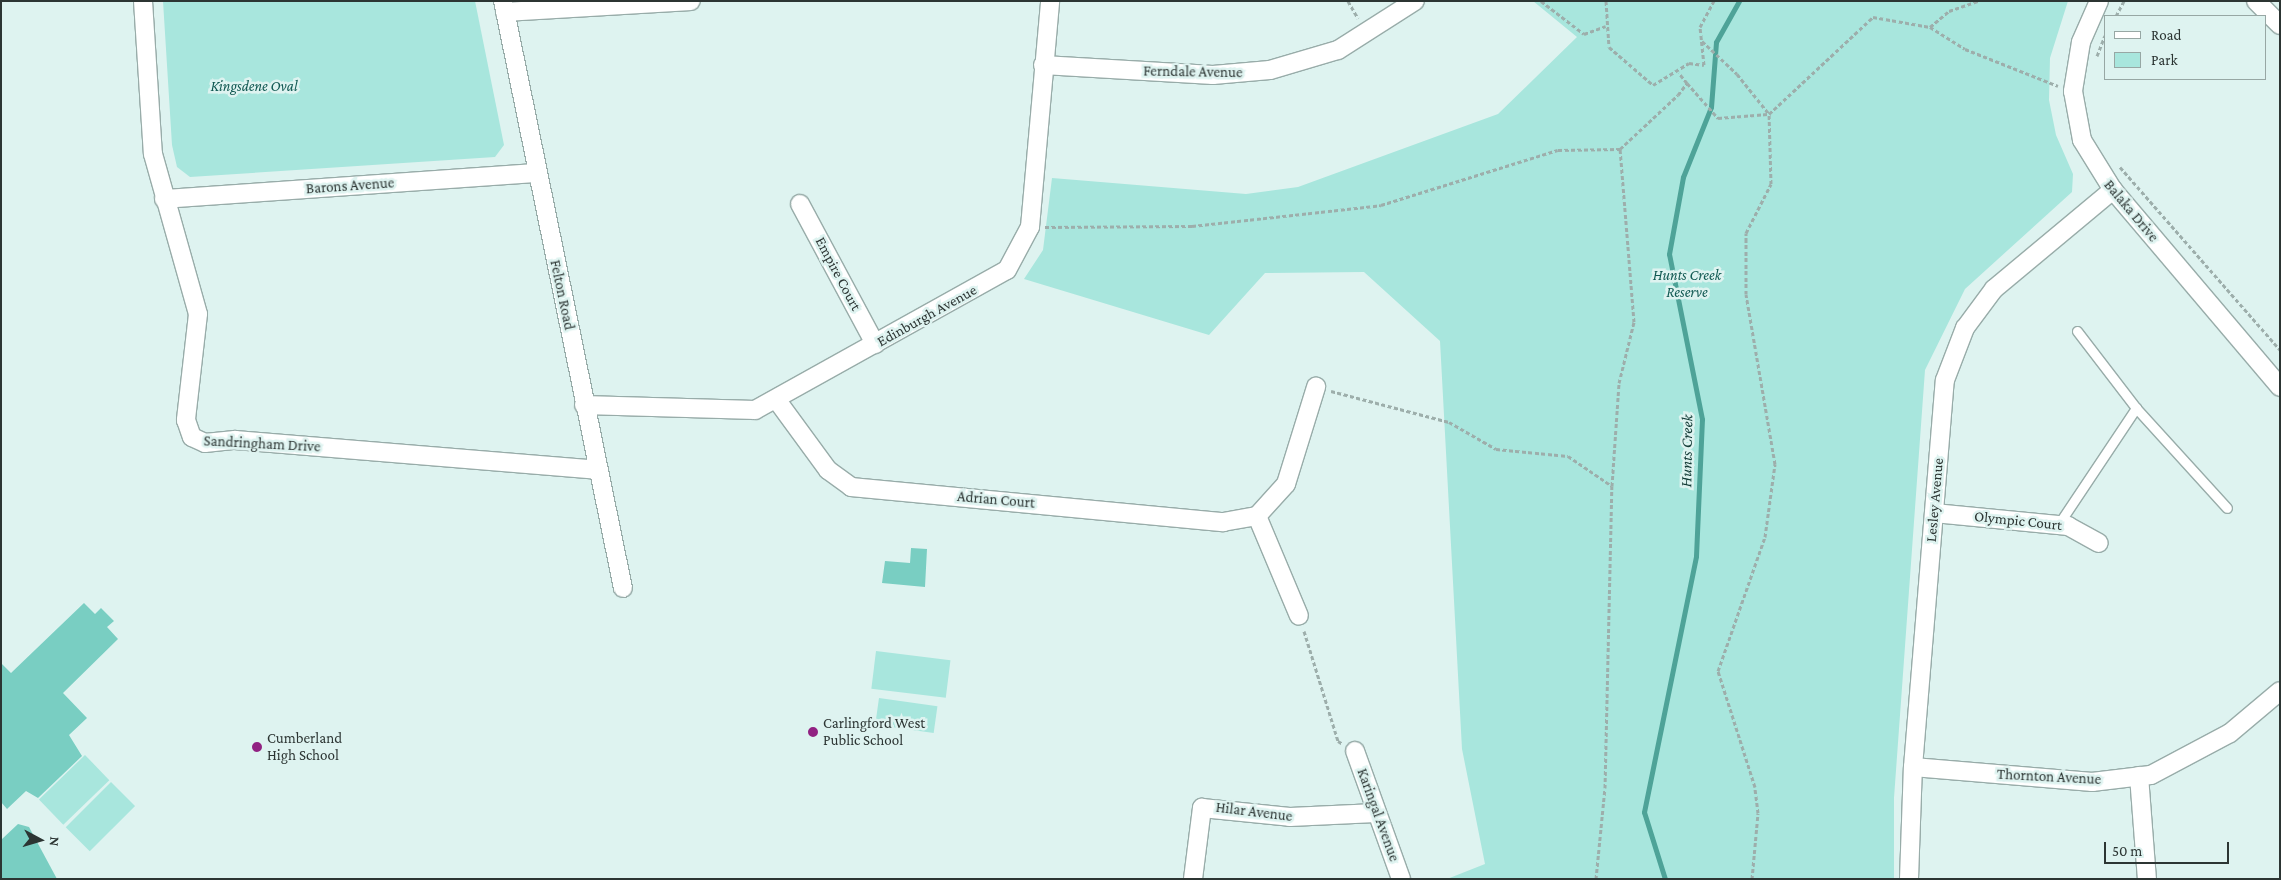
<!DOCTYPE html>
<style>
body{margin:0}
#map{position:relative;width:2281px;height:880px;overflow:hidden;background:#def3f0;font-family:"Crimson Pro",serif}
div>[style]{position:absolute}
.green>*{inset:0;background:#a8e6dd;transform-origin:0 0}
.stream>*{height:5px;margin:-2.5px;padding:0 2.5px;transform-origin:2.5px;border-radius:2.5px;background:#4ea398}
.building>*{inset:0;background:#79cec2}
.path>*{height:3px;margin-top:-1.5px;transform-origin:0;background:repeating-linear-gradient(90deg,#9daeab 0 4px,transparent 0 6.5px)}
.roads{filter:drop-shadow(1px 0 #98aca9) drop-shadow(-1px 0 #98aca9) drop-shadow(0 1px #98aca9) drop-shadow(0 -1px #98aca9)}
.service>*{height:9px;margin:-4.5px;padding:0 4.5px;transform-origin:4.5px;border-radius:4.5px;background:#fff}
.minor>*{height:18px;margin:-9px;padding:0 9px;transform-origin:9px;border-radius:9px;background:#fff}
.dots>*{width:14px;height:14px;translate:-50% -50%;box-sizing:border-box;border:2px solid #def3f0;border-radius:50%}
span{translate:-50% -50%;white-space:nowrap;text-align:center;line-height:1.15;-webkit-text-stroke:5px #def3f0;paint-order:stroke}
.street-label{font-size:15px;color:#2c3533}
.park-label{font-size:15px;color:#115952;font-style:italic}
.poi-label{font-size:15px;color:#2c3533}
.left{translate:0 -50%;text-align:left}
.water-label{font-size:16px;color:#153d38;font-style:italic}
.frame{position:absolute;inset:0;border:2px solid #2c3533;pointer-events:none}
.legend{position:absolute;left:2104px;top:15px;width:162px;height:65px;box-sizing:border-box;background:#def3f0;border:1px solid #97a7a4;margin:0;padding:6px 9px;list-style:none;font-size:15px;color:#2c3533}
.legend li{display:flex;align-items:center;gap:10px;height:25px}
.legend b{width:25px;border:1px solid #97a7a4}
.north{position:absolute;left:15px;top:815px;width:50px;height:50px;-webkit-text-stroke:4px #def3f0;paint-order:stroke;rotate:96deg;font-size:14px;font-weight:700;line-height:20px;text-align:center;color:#2c3533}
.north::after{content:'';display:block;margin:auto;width:18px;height:22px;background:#2c3533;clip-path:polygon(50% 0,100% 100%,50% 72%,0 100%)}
.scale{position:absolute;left:2104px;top:842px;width:125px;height:22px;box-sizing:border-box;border:2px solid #2c3533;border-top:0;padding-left:6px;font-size:15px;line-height:18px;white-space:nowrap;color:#2c3533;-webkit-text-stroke:4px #def3f0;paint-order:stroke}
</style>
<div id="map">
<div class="green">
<i style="clip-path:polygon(163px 1px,475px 1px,504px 145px,495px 157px,190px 177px,177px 167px,172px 145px)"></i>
<i style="clip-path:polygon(1533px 1px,2068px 1px,2050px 58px,2049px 100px,2056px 135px,2073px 174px,2072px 192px,1965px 289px,1925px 370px,1894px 798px,1894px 879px,1447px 879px,1485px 864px,1462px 749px,1440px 341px,1364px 272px,1265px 273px,1209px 335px,1024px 279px,1043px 250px,1052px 178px,1246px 194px,1298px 187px,1498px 114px,1577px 37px)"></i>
<i style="left:876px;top:651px;width:75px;height:38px;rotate:7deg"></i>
<i style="left:879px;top:698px;width:59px;height:27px;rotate:8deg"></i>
<i style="left:85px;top:755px;width:35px;height:64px;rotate:46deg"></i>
<i style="left:111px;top:782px;width:34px;height:64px;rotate:45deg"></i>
</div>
<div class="stream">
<i style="left:1665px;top:879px;width:70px;rotate:-107.4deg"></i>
<i style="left:1644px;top:812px;width:261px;rotate:-78.5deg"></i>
<i style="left:1696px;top:556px;width:137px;rotate:-87.5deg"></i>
<i style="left:1702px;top:419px;width:168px;rotate:-101.3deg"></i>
<i style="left:1669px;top:254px;width:78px;rotate:-79.7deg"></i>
<i style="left:1683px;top:177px;width:75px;rotate:-68.2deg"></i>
<i style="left:1711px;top:107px;width:65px;rotate:-85.6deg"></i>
<i style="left:1716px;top:42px;width:47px;rotate:-60.7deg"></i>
</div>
<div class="building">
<i style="clip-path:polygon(911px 548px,927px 549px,925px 587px,882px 583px,885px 561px,910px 563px)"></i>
<i style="clip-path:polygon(84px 603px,95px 614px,101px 608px,114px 621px,107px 627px,118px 639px,63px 693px,87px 718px,69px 735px,82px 756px,38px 798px,26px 791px,7px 809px,1px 802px,1px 663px,11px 673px)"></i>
<i style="clip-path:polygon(18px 824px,29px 827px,57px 879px,1px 879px,1px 840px)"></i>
</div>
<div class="path">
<i style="left:1348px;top:1px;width:20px;rotate:60deg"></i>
<i style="left:1541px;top:1px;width:54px;rotate:37.5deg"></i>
<i style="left:1584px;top:34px;width:23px;rotate:-20deg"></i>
<i style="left:1606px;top:1px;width:46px;rotate:86.3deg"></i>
<i style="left:1609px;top:47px;width:58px;rotate:40.8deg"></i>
<i style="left:1653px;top:85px;width:42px;rotate:-31.4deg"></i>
<i style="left:1689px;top:63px;width:15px;rotate:8deg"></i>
<i style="left:1704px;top:65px;width:38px;rotate:-96deg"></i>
<i style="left:1700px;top:27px;width:30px;rotate:-62deg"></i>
<i style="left:2116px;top:16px;width:17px;rotate:-62deg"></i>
<i style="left:1930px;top:27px;width:41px;rotate:32.2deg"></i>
<i style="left:1965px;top:49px;width:100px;rotate:21.7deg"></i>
<i style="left:1702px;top:41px;width:48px;rotate:43.3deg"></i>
<i style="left:1737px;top:74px;width:51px;rotate:51.3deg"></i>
<i style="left:2097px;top:56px;width:22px;rotate:-69deg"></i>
<i style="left:1687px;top:83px;width:47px;rotate:48.5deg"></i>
<i style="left:1718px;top:118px;width:50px;rotate:-4.6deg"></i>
<i style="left:2120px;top:167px;width:243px;rotate:48.8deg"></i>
<i style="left:1045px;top:227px;width:147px;rotate:-0.4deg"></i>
<i style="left:1192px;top:226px;width:190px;rotate:-6.3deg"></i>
<i style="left:1381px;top:205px;width:185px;rotate:-17.3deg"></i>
<i style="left:1558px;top:150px;width:62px;rotate:-0.9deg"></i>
<i style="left:1331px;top:391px;width:122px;rotate:14.7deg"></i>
<i style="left:1449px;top:422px;width:54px;rotate:29.9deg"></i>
<i style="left:1496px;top:449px;width:72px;rotate:5.6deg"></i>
<i style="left:1568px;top:456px;width:53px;rotate:34.3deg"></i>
<i style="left:1304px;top:631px;width:115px;rotate:72.8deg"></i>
<i style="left:1338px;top:741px;width:6px;rotate:31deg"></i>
<i style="left:1596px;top:879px;width:91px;rotate:-84.4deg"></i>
<i style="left:1605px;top:788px;width:302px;rotate:-88.7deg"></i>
<i style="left:1612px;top:486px;width:103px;rotate:-86.1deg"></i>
<i style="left:1619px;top:383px;width:63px;rotate:-76.2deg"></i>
<i style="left:1634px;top:322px;width:174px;rotate:-94.6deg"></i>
<i style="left:1620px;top:149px;width:79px;rotate:-43deg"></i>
<i style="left:1678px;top:95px;width:15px;rotate:-53deg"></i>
<i style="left:1687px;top:83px;width:13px;rotate:-129deg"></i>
<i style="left:1752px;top:879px;width:66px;rotate:-84.8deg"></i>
<i style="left:1758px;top:813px;width:26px;rotate:-97deg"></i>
<i style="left:1755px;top:787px;width:122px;rotate:-107.7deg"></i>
<i style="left:1718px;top:671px;width:142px;rotate:-70.7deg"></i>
<i style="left:1765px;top:537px;width:74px;rotate:-82.2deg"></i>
<i style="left:1775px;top:464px;width:172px;rotate:-99.7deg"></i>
<i style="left:1746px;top:294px;width:61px;rotate:-90deg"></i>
<i style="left:1746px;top:233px;width:55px;rotate:-63deg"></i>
<i style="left:1771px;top:184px;width:70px;rotate:-91.6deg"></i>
<i style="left:1769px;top:114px;width:142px;rotate:-43deg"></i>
<i style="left:1873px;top:17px;width:58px;rotate:10deg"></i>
<i style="left:1930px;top:27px;width:25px;rotate:-40deg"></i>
<i style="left:1949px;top:11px;width:31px;rotate:-19deg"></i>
</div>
<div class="roads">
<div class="service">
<i style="left:2077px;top:331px;width:97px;rotate:52.5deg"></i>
<i style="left:2058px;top:525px;width:141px;rotate:-56.3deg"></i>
<i style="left:2136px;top:408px;width:135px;rotate:47.7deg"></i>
</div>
<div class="minor">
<i style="left:143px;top:1px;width:153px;rotate:86.3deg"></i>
<i style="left:153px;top:154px;width:166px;rotate:74.3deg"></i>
<i style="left:198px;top:314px;width:107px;rotate:96.5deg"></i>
<i style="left:186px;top:420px;width:18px;rotate:71deg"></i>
<i style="left:192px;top:437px;width:14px;rotate:25deg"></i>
<i style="left:205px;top:443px;width:30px;rotate:-6deg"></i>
<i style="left:235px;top:440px;width:363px;rotate:4.7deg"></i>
<i style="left:503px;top:1px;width:599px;rotate:78.45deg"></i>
<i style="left:2099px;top:1px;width:45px;rotate:113.7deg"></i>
<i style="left:2081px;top:42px;width:50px;rotate:99.3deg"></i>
<i style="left:2073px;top:91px;width:50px;rotate:79.6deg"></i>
<i style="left:2082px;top:140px;width:59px;rotate:58.2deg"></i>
<i style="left:2113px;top:190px;width:258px;rotate:49.7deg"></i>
<i style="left:2256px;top:1px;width:34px;rotate:45deg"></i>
<i style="left:505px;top:12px;width:186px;rotate:-3.4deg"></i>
<i style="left:1043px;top:65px;width:170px;rotate:3.4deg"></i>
<i style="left:1213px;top:75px;width:57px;rotate:-5deg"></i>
<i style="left:1270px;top:70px;width:71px;rotate:-16.4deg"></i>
<i style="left:1338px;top:50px;width:91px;rotate:-32.5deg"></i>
<i style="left:164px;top:199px;width:374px;rotate:-4deg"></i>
<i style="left:800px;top:204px;width:159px;rotate:61.8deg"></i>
<i style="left:776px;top:399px;width:88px;rotate:53.8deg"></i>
<i style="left:828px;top:470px;width:29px;rotate:36deg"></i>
<i style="left:851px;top:487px;width:374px;rotate:5.4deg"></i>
<i style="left:1223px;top:522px;width:35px;rotate:-10deg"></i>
<i style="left:1257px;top:516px;width:43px;rotate:-47.8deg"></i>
<i style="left:1286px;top:484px;width:102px;rotate:-72.8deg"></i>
<i style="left:584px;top:405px;width:171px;rotate:1.7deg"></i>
<i style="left:755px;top:410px;width:288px;rotate:-29.1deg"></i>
<i style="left:1007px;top:270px;width:49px;rotate:-61.9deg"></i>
<i style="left:1030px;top:227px;width:227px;rotate:-84.9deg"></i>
<i style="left:1934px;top:513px;width:135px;rotate:5.5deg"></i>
<i style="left:2068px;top:526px;width:35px;rotate:29deg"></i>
<i style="left:1257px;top:516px;width:108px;rotate:67.2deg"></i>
<i style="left:1355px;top:751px;width:136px;rotate:70.2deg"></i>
<i style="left:1913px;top:767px;width:180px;rotate:4.8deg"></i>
<i style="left:2092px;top:782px;width:59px;rotate:-6.8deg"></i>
<i style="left:2151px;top:775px;width:89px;rotate:-28deg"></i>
<i style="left:2230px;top:733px;width:65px;rotate:-40deg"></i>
<i style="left:2139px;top:776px;width:103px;rotate:85.6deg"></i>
<i style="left:1193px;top:879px;width:72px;rotate:-82.8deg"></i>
<i style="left:1202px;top:808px;width:88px;rotate:5.8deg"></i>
<i style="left:1290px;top:817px;width:86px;rotate:-2.7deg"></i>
<i style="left:1909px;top:879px;width:112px;rotate:-88deg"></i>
<i style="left:1913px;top:767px;width:388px;rotate:-85.3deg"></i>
<i style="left:1945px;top:380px;width:56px;rotate:-69deg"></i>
<i style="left:1965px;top:328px;width:49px;rotate:-53.4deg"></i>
<i style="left:1994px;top:289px;width:155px;rotate:-39.8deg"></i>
</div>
</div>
<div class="dots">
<i style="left:813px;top:732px;background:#912182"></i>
<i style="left:257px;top:747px;background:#912182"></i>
</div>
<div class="street-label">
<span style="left:1193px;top:72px;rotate:1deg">Ferndale Avenue</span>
<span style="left:350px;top:186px;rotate:-4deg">Barons Avenue</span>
<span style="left:2131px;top:211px;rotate:50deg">Balaka Drive</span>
<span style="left:838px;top:274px;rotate:62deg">Empire Court</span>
<span style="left:562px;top:295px;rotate:78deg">Felton Road</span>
<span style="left:927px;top:316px;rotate:-29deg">Edinburgh Avenue</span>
<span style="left:262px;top:444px;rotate:3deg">Sandringham Drive</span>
<span style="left:996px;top:500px;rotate:5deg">Adrian Court</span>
<span style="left:1935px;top:500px;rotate:-85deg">Lesley Avenue</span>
<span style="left:2018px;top:521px;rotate:6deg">Olympic Court</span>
<span style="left:2049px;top:777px;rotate:3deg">Thornton Avenue</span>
<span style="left:1254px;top:812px;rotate:7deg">Hilar Avenue</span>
<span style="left:1378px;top:815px;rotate:70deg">Karingal Avenue</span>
</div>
<div class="park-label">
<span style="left:254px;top:87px">Kingsdene Oval</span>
<span style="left:1687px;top:284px">Hunts Creek<br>Reserve</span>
</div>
<div class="poi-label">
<span class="left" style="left:823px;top:732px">Carlingford West<br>Public School</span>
<span class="left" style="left:267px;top:747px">Cumberland<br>High School</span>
</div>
<div class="water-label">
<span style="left:1687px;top:451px;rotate:-89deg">Hunts Creek</span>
</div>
<div class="frame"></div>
<ul class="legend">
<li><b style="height:6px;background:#fff"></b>Road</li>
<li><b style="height:14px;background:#a8e6dd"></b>Park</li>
</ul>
<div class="north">N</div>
<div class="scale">50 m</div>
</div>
